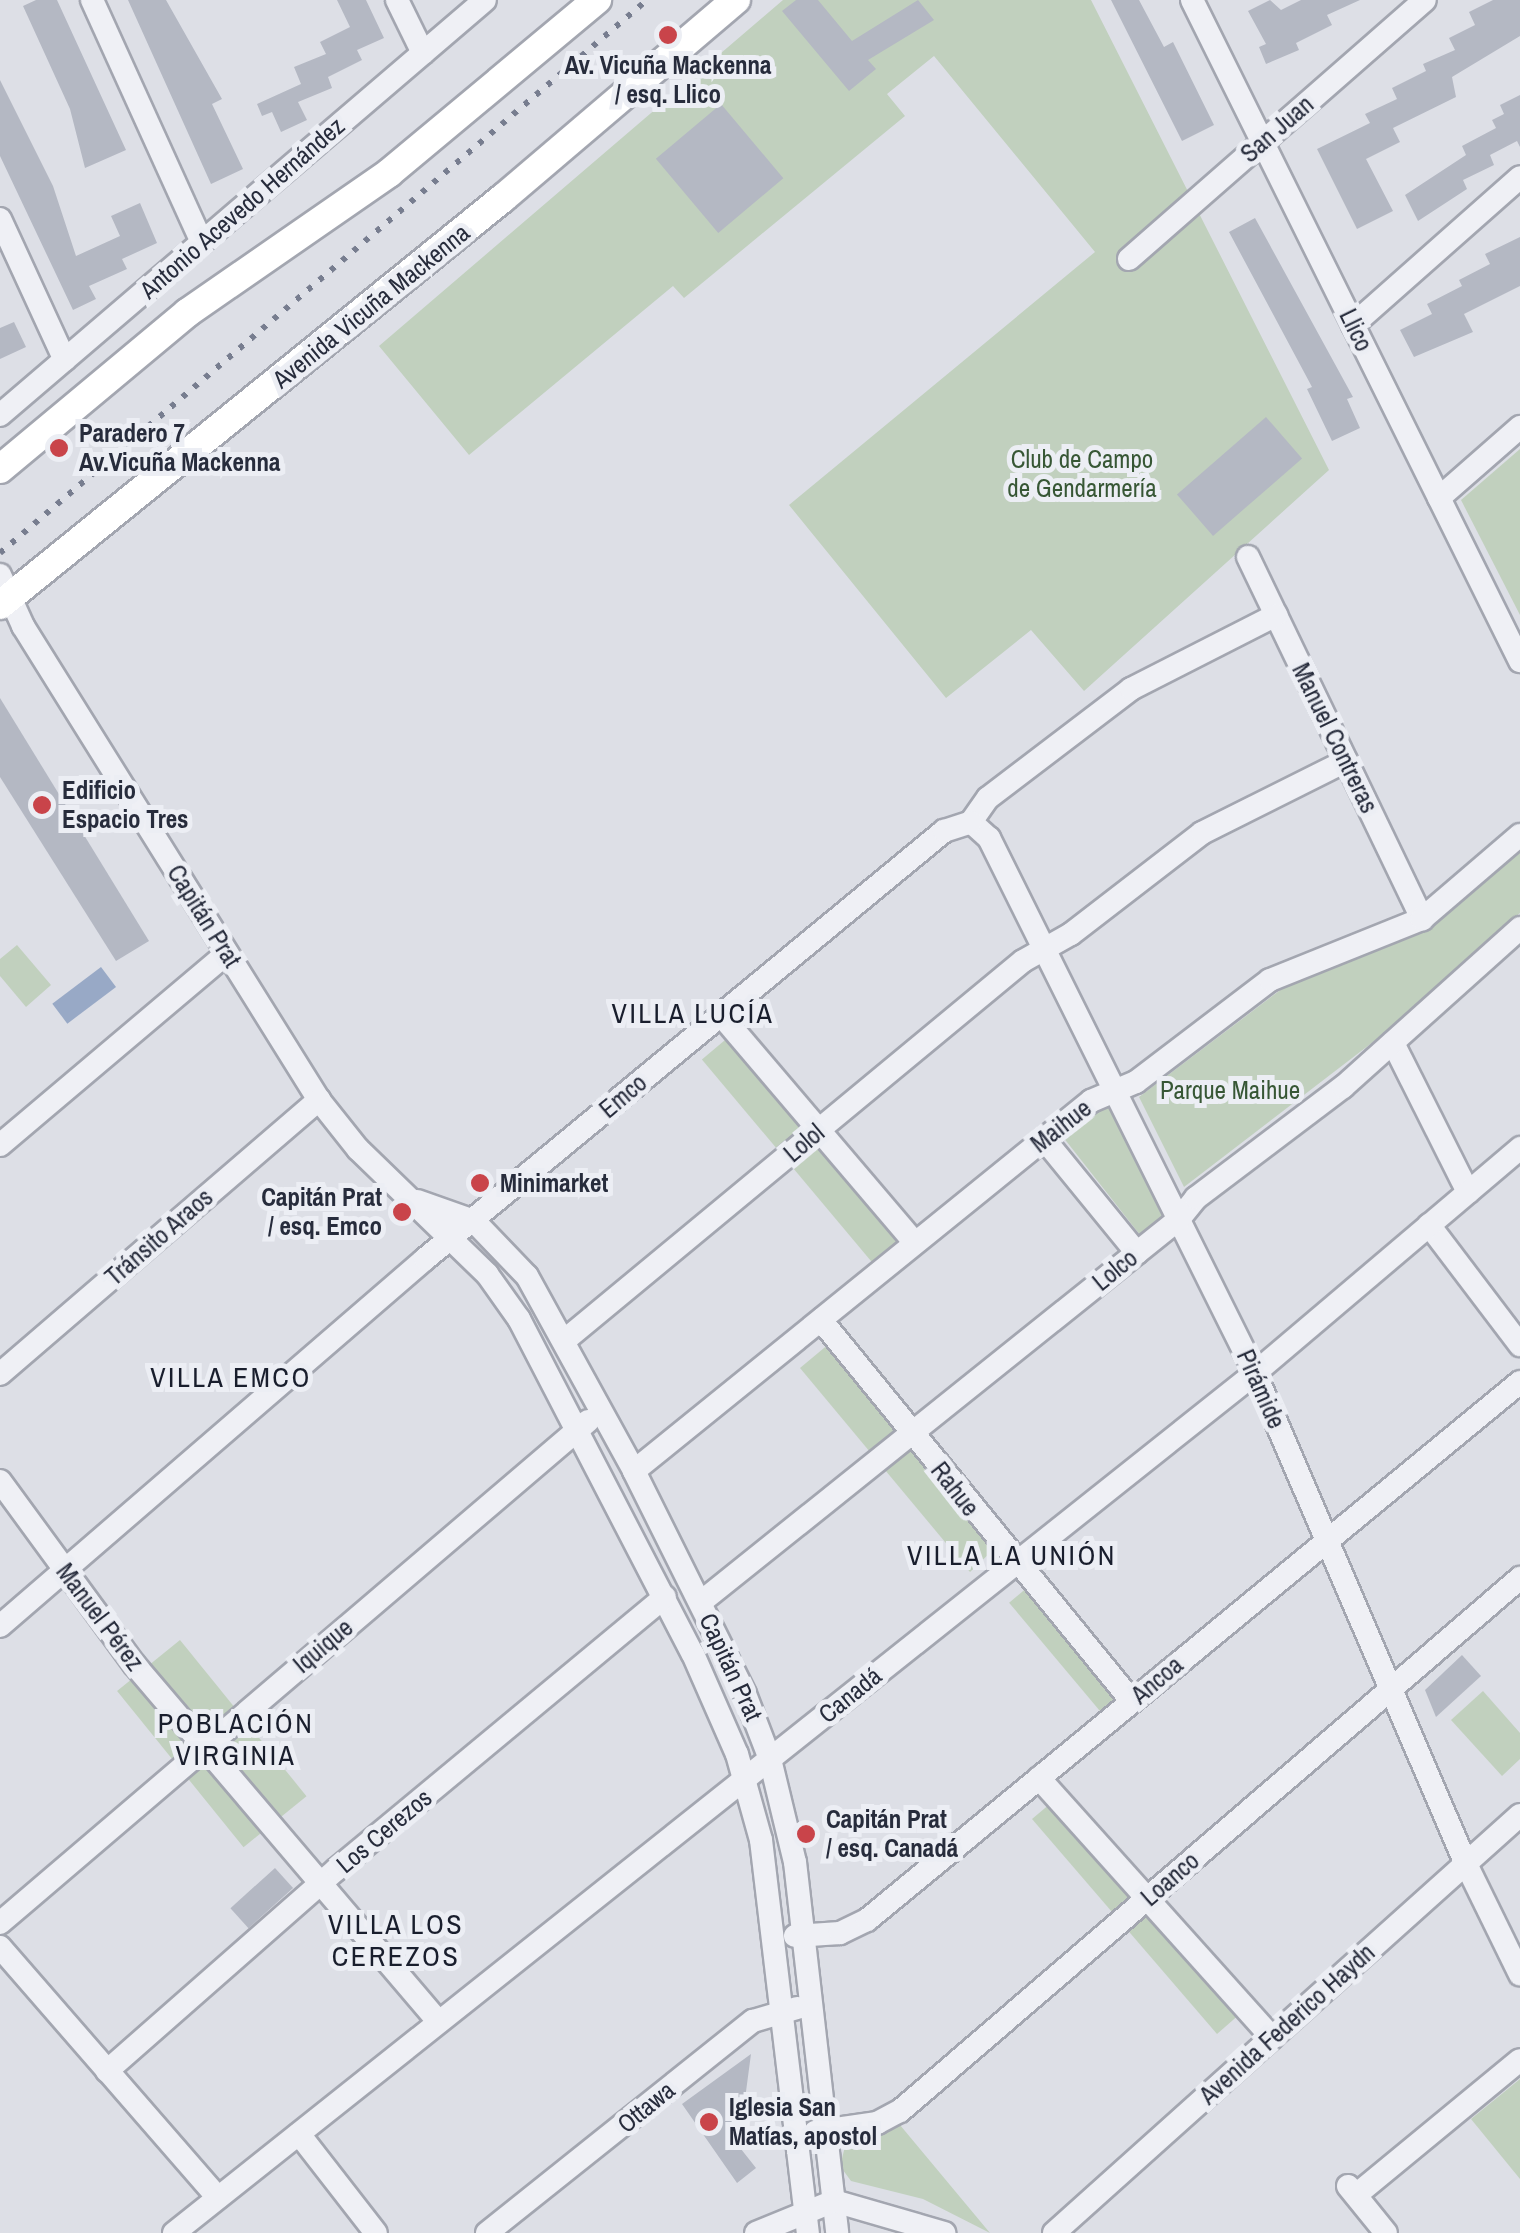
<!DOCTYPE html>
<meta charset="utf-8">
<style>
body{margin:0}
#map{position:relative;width:1520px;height:2233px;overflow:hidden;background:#dddfe6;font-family:"Archivo Narrow",sans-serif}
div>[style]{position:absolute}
.green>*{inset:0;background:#c1d0be;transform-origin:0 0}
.water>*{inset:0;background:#98a9c6;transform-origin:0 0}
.building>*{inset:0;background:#b4b8c3;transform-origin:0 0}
.roads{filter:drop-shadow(2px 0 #a3a6b0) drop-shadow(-2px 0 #a3a6b0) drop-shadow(0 2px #a3a6b0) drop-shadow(0 -2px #a3a6b0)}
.minor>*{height:22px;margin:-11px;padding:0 11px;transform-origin:11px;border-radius:11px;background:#eff0f5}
.major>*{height:28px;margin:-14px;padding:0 14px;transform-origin:14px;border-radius:14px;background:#fff}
.rail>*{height:6px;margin-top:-3px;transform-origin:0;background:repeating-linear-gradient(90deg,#777d8f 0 5px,transparent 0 15px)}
.dots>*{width:28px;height:28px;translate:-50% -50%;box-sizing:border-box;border:5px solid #eceef4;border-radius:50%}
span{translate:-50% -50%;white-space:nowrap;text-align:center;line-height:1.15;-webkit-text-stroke:10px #eceef4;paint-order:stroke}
.poi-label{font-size:25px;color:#272c3c;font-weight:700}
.left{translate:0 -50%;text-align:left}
.right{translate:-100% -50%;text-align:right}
.street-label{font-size:25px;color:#272c3c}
.park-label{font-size:25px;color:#375735}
.neighbourhood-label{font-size:28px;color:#191e2d;letter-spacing:2.5px}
</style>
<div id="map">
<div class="green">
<i style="clip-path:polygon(783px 0,1091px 0,1329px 470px,1084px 691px,1031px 630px,946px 698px,789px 505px,1095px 252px,934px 56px,887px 94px,905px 116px,684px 298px,673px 286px,469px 455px,379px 346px)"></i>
<i style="clip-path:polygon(1520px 449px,1520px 615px,1461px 500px)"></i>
<i style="clip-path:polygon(1520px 841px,1520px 913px,1386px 1032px,1184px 1187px,1139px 1097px,1287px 985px,1428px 927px)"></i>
<i style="clip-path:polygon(17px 945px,51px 985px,26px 1007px,0 976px,0 959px)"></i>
<i style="left:731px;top:1035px;width:266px;height:38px;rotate:50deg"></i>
<i style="clip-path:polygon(1108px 1103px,1165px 1222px,1144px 1240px,1063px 1137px)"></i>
<i style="clip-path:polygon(830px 1343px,993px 1550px,970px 1572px,800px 1368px)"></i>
<i style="left:1029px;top:1586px;width:143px;height:26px;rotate:50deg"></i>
<i style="left:180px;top:1640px;width:201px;height:81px;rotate:51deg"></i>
<i style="clip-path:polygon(1483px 1691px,1520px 1733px,1520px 1759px,1502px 1776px,1451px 1720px)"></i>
<i style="clip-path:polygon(1051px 1803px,1241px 2013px,1217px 2034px,1032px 1819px)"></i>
<i style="clip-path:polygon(1520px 2079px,1520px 2179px,1471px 2119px)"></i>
<i style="clip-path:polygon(900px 2125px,990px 2233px,923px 2199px,851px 2181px,840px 2166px,848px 2135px,872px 2137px)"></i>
</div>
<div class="water">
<i style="left:101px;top:967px;width:25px;height:61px;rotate:53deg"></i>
</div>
<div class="building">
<i style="clip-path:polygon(36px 0,57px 0,126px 150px,85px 168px,70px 109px,23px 6px)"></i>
<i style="clip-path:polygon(128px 0,166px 0,222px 99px,212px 104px,243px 169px,211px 184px)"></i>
<i style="clip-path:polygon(337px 0,366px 0,384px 38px,357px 50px,362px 60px,328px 77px,332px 88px,298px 102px,307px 120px,281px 132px,272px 112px,262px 116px,257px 104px,301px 84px,294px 67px,326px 54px,320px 42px,350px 27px)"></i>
<i style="clip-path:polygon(796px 0,818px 0,852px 41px,918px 0,934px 20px,868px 60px,876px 69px,849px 91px,782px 11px)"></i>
<i style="clip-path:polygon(1111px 0,1139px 0,1164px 47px,1173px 42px,1214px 125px,1182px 141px)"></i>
<i style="clip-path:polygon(1270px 0,1281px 10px,1301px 0,1360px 0,1327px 15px,1332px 25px,1296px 43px,1299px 50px,1266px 64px,1259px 47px,1266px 44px,1248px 11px)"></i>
<i style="clip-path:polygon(1493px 0,1520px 0,1520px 36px,1452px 77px,1456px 97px,1393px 128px,1400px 142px,1366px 159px,1393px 211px,1357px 229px,1317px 149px,1370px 123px,1365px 114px,1397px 99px,1392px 88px,1426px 71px,1423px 64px,1455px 50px,1449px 38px,1475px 25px,1469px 12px)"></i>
<i style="clip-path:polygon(0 80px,53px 186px,76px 256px,120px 236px,111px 216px,140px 203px,157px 243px,122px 259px,127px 269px,89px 286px,96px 299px,73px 310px,0 156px)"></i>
<i style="clip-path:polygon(1520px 95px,1520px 147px,1517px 141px,1490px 155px,1494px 165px,1463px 180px,1467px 189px,1418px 221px,1405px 195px,1466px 155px,1462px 146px,1496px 128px,1492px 120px,1504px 114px,1500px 105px)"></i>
<i style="left:721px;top:104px;width:97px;height:85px;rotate:50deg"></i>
<i style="clip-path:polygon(1255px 218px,1353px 397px,1347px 399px,1360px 428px,1332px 441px,1307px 389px,1312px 387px,1229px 232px)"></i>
<i style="clip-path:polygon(1520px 237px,1520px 286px,1464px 314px,1473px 332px,1414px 357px,1400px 330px,1432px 314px,1427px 304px,1462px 286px,1459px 280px,1490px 264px,1485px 254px)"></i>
<i style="clip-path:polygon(14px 322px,26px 347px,0 359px,0 328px)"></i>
<i style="left:1266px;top:417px;width:55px;height:118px;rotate:49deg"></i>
<i style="clip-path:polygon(0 698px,149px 941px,116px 961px,0 777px)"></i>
<i style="clip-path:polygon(1462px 1655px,1481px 1676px,1436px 1717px,1425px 1690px)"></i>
<i style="left:275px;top:1868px;width:27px;height:60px;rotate:48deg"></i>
<i style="clip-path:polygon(751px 2054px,743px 2114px,726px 2130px,756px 2168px,737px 2183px,682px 2104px)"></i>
</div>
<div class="roads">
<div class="minor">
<i style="left:92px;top:0;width:266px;rotate:65.6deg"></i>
<i style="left:397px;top:0;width:59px;rotate:63.9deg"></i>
<i style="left:1192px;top:0;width:738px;rotate:63.61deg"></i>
<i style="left:0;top:219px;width:155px;rotate:65.3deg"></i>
<i style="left:1129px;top:259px;width:393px;rotate:-41.2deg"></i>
<i style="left:1353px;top:325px;width:223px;rotate:-41.5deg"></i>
<i style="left:0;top:415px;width:638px;rotate:-40.55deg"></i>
<i style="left:1439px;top:498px;width:108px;rotate:-41.2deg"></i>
<i style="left:1248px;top:557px;width:402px;rotate:64.3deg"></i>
<i style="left:0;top:575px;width:56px;rotate:65.7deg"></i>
<i style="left:23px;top:626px;width:559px;rotate:58.02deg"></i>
<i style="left:319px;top:1100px;width:63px;rotate:51.5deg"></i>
<i style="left:358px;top:1149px;width:180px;rotate:44.1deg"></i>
<i style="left:487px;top:1274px;width:55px;rotate:54.6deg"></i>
<i style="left:519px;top:1319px;width:377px;rotate:62.6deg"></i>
<i style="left:693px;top:1654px;width:109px;rotate:66.3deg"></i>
<i style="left:737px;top:1754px;width:89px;rotate:74.4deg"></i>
<i style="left:761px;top:1840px;width:396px;rotate:83.2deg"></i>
<i style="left:971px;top:822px;width:24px;rotate:42deg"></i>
<i style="left:989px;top:838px;width:597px;rotate:63.56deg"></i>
<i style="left:1255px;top:1373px;width:534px;rotate:66.75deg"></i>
<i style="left:1466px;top:1864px;width:123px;rotate:63.9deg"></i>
<i style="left:971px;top:822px;width:29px;rotate:-55deg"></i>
<i style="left:988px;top:798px;width:180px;rotate:-37.3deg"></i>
<i style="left:1131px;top:689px;width:163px;rotate:-27deg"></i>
<i style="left:721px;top:1015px;width:299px;rotate:49.6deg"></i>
<i style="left:1393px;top:1043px;width:167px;rotate:63.3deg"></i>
<i style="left:1044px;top:1139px;width:147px;rotate:50.8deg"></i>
<i style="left:0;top:1145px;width:297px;rotate:-40.2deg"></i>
<i style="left:417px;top:1201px;width:60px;rotate:19.3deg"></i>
<i style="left:474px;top:1221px;width:76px;rotate:46.1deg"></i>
<i style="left:527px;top:1276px;width:222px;rotate:61.2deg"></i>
<i style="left:634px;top:1471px;width:249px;rotate:63.5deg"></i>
<i style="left:745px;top:1694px;width:70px;rotate:69deg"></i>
<i style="left:770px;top:1759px;width:106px;rotate:76.4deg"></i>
<i style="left:795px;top:1862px;width:373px;rotate:83.5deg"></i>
<i style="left:1429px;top:1225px;width:151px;rotate:52.8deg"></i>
<i style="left:821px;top:1320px;width:492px;rotate:50.8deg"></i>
<i style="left:565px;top:1340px;width:594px;rotate:-39.61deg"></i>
<i style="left:1023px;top:961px;width:55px;rotate:-29.4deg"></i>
<i style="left:1071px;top:934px;width:165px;rotate:-37.6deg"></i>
<i style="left:1202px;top:833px;width:161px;rotate:-26.6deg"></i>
<i style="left:0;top:1374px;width:421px;rotate:-40.7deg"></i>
<i style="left:634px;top:1471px;width:588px;rotate:-38.99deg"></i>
<i style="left:1091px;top:1101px;width:49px;rotate:-22.9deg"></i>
<i style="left:1136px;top:1082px;width:168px;rotate:-37.3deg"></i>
<i style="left:1270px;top:980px;width:164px;rotate:-21.9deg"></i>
<i style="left:1422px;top:919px;width:129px;rotate:-40.6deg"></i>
<i style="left:0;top:1481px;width:227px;rotate:53.8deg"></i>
<i style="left:134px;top:1664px;width:470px;rotate:49.6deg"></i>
<i style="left:701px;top:1602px;width:613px;rotate:-38.7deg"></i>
<i style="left:1179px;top:1219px;width:27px;rotate:-51deg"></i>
<i style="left:1196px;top:1198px;width:184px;rotate:-37.1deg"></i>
<i style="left:1343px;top:1087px;width:238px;rotate:-41.9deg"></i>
<i style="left:0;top:1626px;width:562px;rotate:-40.81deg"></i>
<i style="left:425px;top:1259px;width:673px;rotate:-39.51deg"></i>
<i style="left:944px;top:831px;width:28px;rotate:-18deg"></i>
<i style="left:1039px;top:1778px;width:349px;rotate:48.1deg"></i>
<i style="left:0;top:1923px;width:773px;rotate:-40.49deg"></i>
<i style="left:795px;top:1936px;width:45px;rotate:-3.8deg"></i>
<i style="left:840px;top:1933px;width:30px;rotate:-26deg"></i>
<i style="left:867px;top:1920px;width:846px;rotate:-39.48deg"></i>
<i style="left:0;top:1947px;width:332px;rotate:49deg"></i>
<i style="left:107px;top:2071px;width:306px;rotate:-41.3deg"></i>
<i style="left:337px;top:1869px;width:426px;rotate:-39.7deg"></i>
<i style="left:815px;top:2132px;width:63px;rotate:-8.3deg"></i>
<i style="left:877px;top:2123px;width:26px;rotate:-28deg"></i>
<i style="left:900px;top:2111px;width:818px;rotate:-40.68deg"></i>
<i style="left:299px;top:2134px;width:125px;rotate:52.1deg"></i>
<i style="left:1348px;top:2186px;width:60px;rotate:51deg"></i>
<i style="left:1356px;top:2195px;width:212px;rotate:-39.5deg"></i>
<i style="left:174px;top:2233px;width:1381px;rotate:-38.5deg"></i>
<i style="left:1255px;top:1373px;width:348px;rotate:-40.3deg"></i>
<i style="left:487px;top:2233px;width:340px;rotate:-38.6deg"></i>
<i style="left:753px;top:2021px;width:46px;rotate:-16.5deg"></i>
<i style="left:756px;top:2233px;width:84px;rotate:-22.3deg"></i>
<i style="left:834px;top:2201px;width:115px;rotate:16.2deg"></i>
<i style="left:1054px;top:2233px;width:626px;rotate:-41.89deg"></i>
</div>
<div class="major">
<i style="left:0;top:469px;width:244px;rotate:-39.8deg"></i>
<i style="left:187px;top:313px;width:246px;rotate:-34.7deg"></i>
<i style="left:389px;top:173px;width:271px;rotate:-39.8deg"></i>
<i style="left:0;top:605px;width:647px;rotate:-38.98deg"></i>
<i style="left:503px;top:198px;width:306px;rotate:-40.4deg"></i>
</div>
</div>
<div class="rail">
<i style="left:0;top:553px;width:851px;rotate:-40.52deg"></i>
</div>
<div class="dots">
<i style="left:668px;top:35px;background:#c9444a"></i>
<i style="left:59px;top:448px;background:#c9444a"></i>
<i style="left:42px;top:805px;background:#c9444a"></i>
<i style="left:480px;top:1183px;background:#c9444a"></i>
<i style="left:402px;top:1212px;background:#c9444a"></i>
<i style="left:806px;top:1834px;background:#c9444a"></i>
<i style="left:709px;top:2122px;background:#c9444a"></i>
</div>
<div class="poi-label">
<span style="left:668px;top:80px">Av. Vicuña Mackenna<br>/ esq. Llico</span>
<span class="left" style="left:79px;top:448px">Paradero 7<br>Av.Vicuña Mackenna</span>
<span class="left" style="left:62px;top:805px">Edificio<br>Espacio Tres</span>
<span class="left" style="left:500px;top:1183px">Minimarket</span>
<span class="right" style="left:382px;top:1212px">Capitán Prat<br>/ esq. Emco</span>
<span class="left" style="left:826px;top:1834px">Capitán Prat<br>/ esq. Canadá</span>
<span class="left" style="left:729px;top:2122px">Iglesia San<br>Matías, apostol</span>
</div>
<div class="street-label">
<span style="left:1277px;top:129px;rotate:-41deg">San Juan</span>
<span style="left:242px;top:208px;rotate:-41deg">Antonio Acevedo Hernández</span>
<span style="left:371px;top:306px;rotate:-39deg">Avenida Vicuña Mackenna</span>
<span style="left:1356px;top:330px;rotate:64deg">Llico</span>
<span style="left:1335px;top:738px;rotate:64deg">Manuel Contreras</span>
<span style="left:204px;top:916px;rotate:58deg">Capitán Prat</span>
<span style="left:623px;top:1096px;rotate:-40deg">Emco</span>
<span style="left:1061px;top:1126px;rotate:-38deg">Maihue</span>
<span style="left:804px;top:1143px;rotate:-40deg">Lolol</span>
<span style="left:159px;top:1237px;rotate:-41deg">Tránsito Araos</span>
<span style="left:1115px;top:1270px;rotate:-39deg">Lolco</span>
<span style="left:1261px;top:1389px;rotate:66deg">Pirámide</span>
<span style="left:955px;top:1489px;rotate:52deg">Rahue</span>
<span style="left:100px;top:1617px;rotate:53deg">Manuel Pérez</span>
<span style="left:323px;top:1646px;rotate:-40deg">Iquique</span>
<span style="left:731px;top:1667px;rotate:65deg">Capitán Prat</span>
<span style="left:1157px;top:1680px;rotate:-40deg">Ancoa</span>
<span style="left:850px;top:1695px;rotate:-39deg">Canadá</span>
<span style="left:384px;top:1831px;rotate:-40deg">Los Cerezos</span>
<span style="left:1170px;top:1879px;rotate:-41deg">Loanco</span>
<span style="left:1287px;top:2024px;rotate:-42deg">Avenida Federico Haydn</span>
<span style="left:646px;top:2107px;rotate:-39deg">Ottawa</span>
</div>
<div class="park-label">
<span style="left:1082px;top:474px">Club de Campo<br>de Gendarmería</span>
<span style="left:1230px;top:1090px">Parque Maihue</span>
</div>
<div class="neighbourhood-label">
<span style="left:693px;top:1013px">VILLA LUCÍA</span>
<span style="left:231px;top:1377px">VILLA EMCO</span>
<span style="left:1012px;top:1555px">VILLA LA UNIÓN</span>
<span style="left:236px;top:1739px">POBLACIÓN<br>VIRGINIA</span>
<span style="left:396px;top:1940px">VILLA LOS<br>CEREZOS</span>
</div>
</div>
